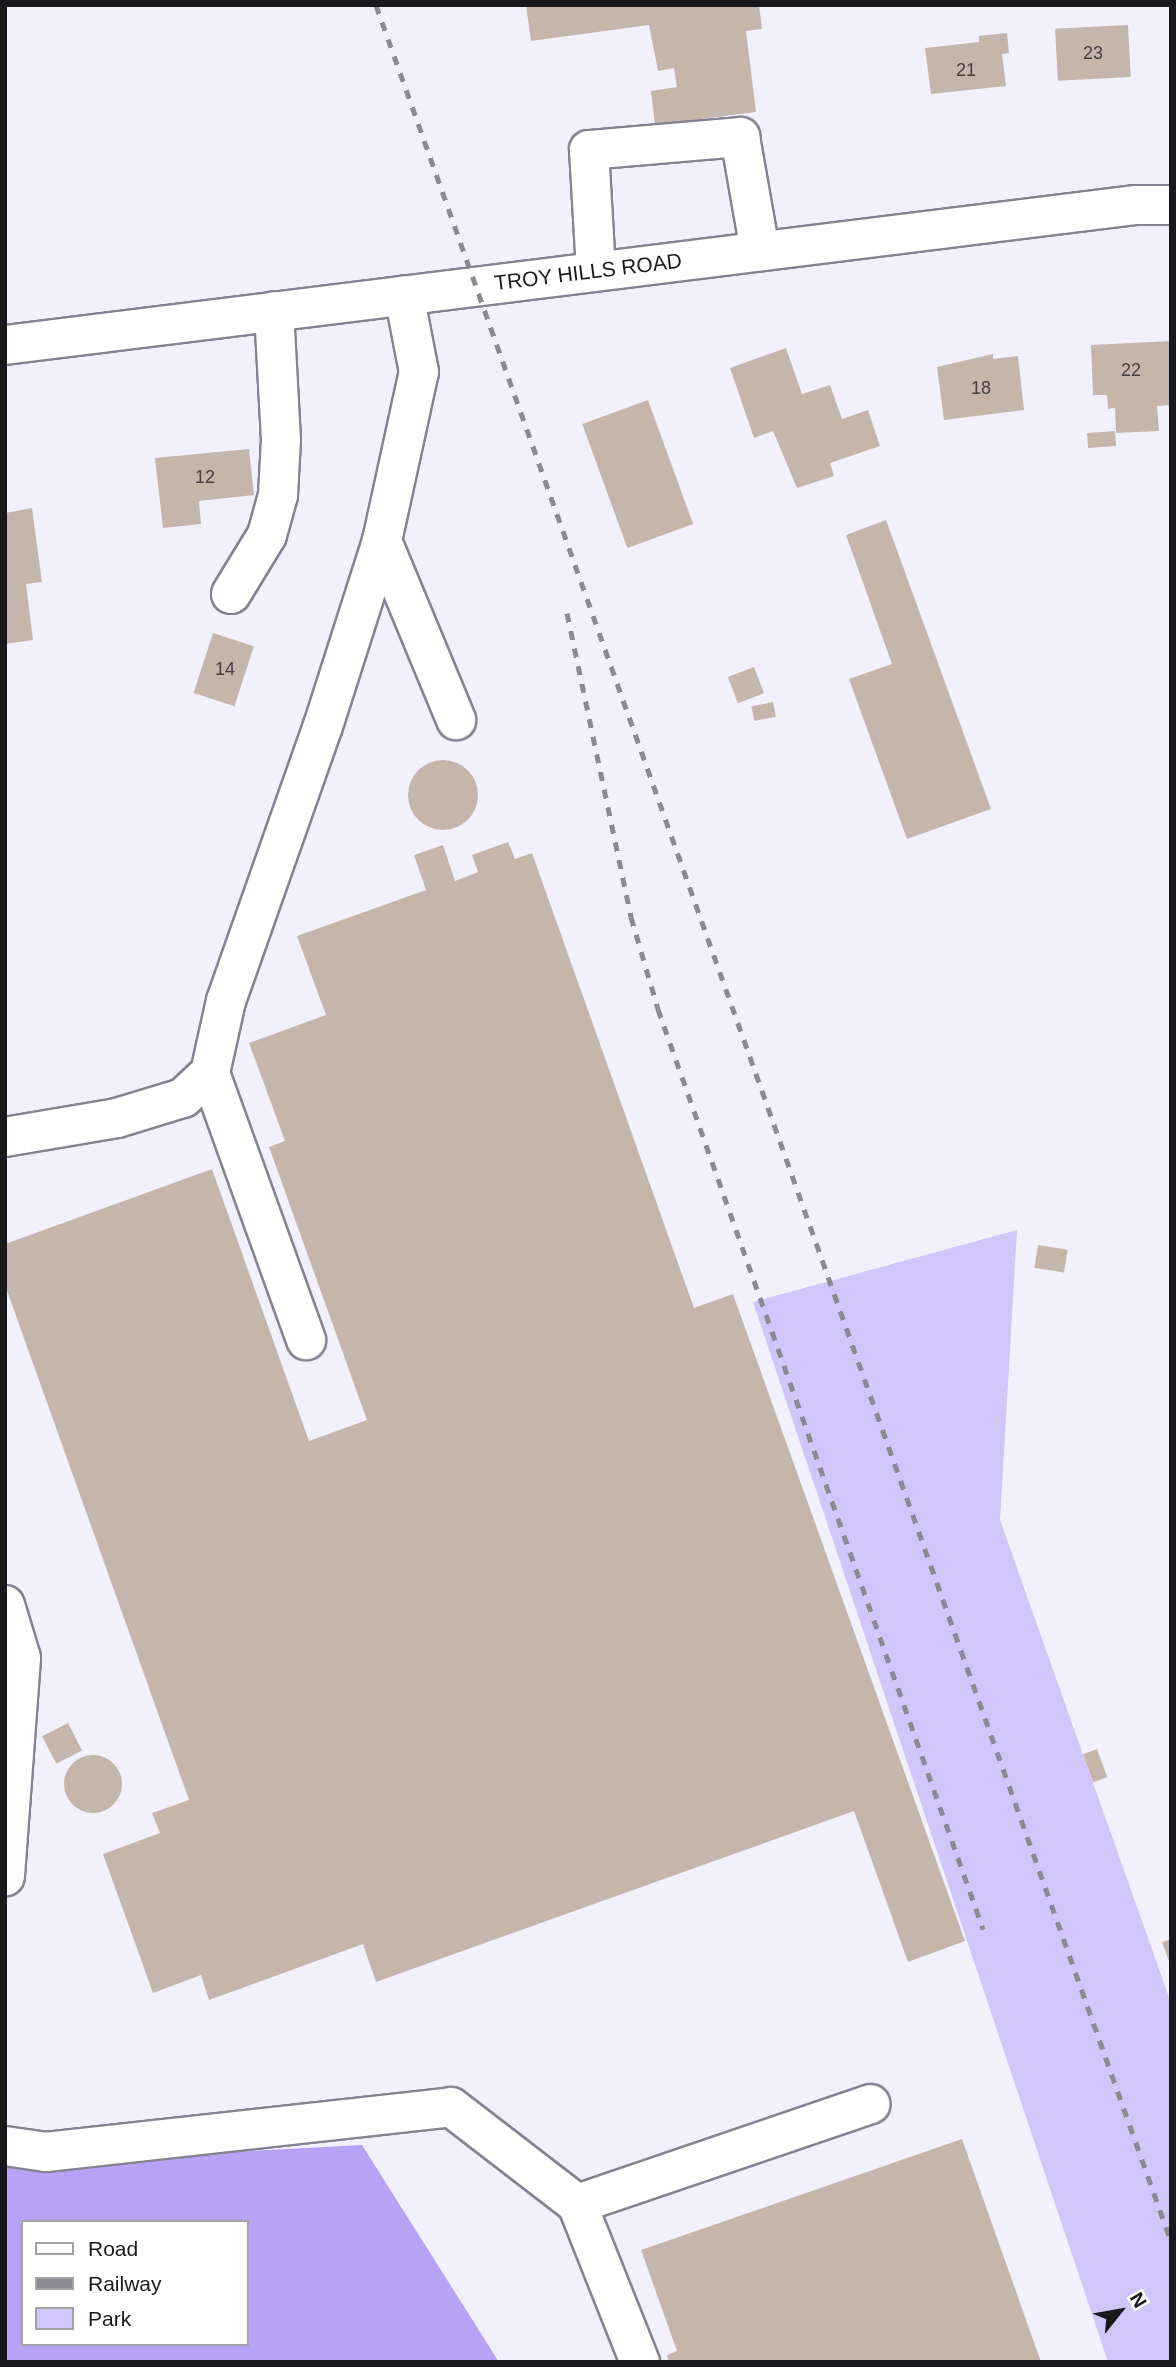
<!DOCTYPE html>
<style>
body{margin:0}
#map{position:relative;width:1176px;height:2367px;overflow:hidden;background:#f3f0fe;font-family:Arial,sans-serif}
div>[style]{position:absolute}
.green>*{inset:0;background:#d1c6f9}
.forest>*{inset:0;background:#b6a3f5}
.building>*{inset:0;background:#c5b6ac;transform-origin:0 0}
.round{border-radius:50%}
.roads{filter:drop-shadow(2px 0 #858291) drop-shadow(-2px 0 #858291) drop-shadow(0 2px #858291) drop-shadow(0 -2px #858291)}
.minor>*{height:38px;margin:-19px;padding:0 19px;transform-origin:19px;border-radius:19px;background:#fff}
.major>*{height:38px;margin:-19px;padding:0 19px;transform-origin:19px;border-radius:19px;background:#fff}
.rail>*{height:5px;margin-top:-2.5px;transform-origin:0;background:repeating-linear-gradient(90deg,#8b8993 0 9px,transparent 0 18px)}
span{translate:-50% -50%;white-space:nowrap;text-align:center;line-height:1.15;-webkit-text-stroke:7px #fff;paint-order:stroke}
.number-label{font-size:18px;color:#444041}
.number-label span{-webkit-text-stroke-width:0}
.street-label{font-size:21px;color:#19181d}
.frame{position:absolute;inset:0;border:7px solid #19181d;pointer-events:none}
.legend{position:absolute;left:21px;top:2220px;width:228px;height:126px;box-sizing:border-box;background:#fff;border:2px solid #a3a3a5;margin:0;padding:9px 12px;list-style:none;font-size:21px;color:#19181d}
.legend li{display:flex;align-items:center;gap:14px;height:35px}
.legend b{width:35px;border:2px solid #a3a3a5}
.north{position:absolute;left:1085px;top:2276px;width:70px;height:70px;-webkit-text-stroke:5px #fff;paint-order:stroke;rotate:59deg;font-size:19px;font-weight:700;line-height:28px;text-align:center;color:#19181d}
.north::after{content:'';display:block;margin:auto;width:24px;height:32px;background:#19181d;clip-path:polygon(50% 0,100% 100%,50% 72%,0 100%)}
</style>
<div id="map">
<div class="green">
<i style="clip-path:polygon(1017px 1230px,1000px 1520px,1171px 2003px,1171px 2362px,1108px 2362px,753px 1302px)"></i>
</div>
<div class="forest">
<i style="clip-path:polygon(evenodd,362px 2145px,499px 2362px,5px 2362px,5px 2164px,362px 2145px,23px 2222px,247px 2222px,247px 2344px,23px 2344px,23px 2222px)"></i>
</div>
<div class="building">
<i style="clip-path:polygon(526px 5px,759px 5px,762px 29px,746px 31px,756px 112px,655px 125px,651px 91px,677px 87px,674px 68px,658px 71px,649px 25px,531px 41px)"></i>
<i style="left:1128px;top:25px;width:52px;height:73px;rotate:87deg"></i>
<i style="clip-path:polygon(1007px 33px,1009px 53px,1002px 54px,1006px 86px,931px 94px,925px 48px,979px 42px,979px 36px)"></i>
<i style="clip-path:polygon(1171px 341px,1171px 405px,1157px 406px,1159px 431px,1116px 433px,1115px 408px,1108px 409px,1107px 395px,1093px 395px,1091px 345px)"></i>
<i style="clip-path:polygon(786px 348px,802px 394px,830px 385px,842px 419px,868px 410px,880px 446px,830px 463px,834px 476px,797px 488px,773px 431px,754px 438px,730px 368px)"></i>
<i style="clip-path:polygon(993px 354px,993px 359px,1018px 356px,1024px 410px,944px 420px,937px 367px)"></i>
<i style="left:648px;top:400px;width:132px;height:70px;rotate:70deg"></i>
<i style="left:1115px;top:431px;width:15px;height:28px;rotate:86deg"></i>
<i style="clip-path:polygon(249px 449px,254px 495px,199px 501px,201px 524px,163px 528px,155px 458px)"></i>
<i style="clip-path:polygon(32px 508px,42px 582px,26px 584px,33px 640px,5px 644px,5px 513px)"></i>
<i style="clip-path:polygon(886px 520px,991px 809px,907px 839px,849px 679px,892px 664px,846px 535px)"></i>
<i style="left:213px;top:633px;width:43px;height:63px;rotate:18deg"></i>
<i style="left:754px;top:667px;width:28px;height:28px;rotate:69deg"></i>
<i style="left:773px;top:702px;width:15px;height:22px;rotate:79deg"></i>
<i class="round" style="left:408px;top:760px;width:70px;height:70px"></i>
<i style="clip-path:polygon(508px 842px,515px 859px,532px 853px,694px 1308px,733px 1294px,965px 1941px,908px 1962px,854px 1811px,376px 1982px,363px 1944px,209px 2000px,201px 1975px,153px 1993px,103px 1854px,160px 1833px,152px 1813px,189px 1800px,5px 1285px,5px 1244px,212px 1169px,309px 1441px,367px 1420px,269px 1147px,285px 1141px,249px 1043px,326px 1015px,297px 936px,426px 890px,414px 855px,443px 845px,455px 881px,478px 872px,472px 855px)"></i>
<i style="left:1038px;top:1245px;width:30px;height:23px;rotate:9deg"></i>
<i style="left:68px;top:1723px;width:31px;height:29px;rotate:63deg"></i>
<i style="left:1097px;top:1749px;width:30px;height:15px;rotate:70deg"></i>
<i class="round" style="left:64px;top:1755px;width:58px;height:58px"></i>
<i style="clip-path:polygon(1171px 1939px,1171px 1964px,1170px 1964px,1162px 1942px)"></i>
<i style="clip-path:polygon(962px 2139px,1041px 2362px,669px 2362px,667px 2355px,677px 2351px,641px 2250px)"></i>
</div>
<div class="roads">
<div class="minor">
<i style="left:596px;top:271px;width:121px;rotate:-93.3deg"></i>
<i style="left:589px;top:150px;width:152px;rotate:-4.9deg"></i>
<i style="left:740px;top:137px;width:116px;rotate:80deg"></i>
<i style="left:382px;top:541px;width:194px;rotate:67.5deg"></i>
<i style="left:231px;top:594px;width:69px;rotate:-58.6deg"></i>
<i style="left:267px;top:535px;width:41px;rotate:-74.6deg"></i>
<i style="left:278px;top:495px;width:55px;rotate:-86.9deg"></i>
<i style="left:281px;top:440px;width:129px;rotate:-93.1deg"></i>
<i style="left:210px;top:1073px;width:284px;rotate:70.2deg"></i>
<i style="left:5px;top:1137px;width:114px;rotate:-9.6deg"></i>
<i style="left:117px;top:1118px;width:69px;rotate:-16.9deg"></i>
<i style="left:183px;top:1098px;width:37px;rotate:-43deg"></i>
<i style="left:210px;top:1073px;width:74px;rotate:-77.5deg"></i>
<i style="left:226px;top:1001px;width:292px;rotate:-70.6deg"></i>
<i style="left:323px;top:726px;width:194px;rotate:-72.3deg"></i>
<i style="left:382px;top:541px;width:173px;rotate:-77.7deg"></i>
<i style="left:419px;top:372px;width:78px;rotate:-101deg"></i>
<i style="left:5px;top:1605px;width:55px;rotate:73.2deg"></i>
<i style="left:21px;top:1658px;width:219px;rotate:94.2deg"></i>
<i style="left:5px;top:2146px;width:41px;rotate:8.3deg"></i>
<i style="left:46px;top:2152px;width:407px;rotate:-6.3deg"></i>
<i style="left:451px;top:2107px;width:159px;rotate:37.6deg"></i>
<i style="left:577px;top:2204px;width:170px;rotate:68.3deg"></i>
<i style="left:577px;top:2204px;width:310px;rotate:-18.8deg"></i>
</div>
<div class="major">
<i style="left:5px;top:345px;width:1140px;rotate:-7.06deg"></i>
<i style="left:1136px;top:205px;width:35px"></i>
</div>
</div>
<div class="rail">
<i style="left:376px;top:5px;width:2373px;rotate:70.43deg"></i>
<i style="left:567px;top:613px;width:311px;rotate:78.1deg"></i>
<i style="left:631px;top:917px;width:96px;rotate:73.6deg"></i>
<i style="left:658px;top:1009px;width:976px;rotate:70.54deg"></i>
</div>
<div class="number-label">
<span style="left:1093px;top:53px">23</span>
<span style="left:966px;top:70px">21</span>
<span style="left:1131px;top:370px">22</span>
<span style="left:981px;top:388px">18</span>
<span style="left:205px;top:477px">12</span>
<span style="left:225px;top:669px">14</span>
</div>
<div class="street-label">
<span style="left:588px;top:272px;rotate:-7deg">TROY HILLS ROAD</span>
</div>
<div class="frame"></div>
<ul class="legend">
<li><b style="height:9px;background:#fff"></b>Road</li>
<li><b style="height:9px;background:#8b8993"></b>Railway</li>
<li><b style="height:19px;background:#d1c6f9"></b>Park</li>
</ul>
<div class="north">N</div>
</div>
